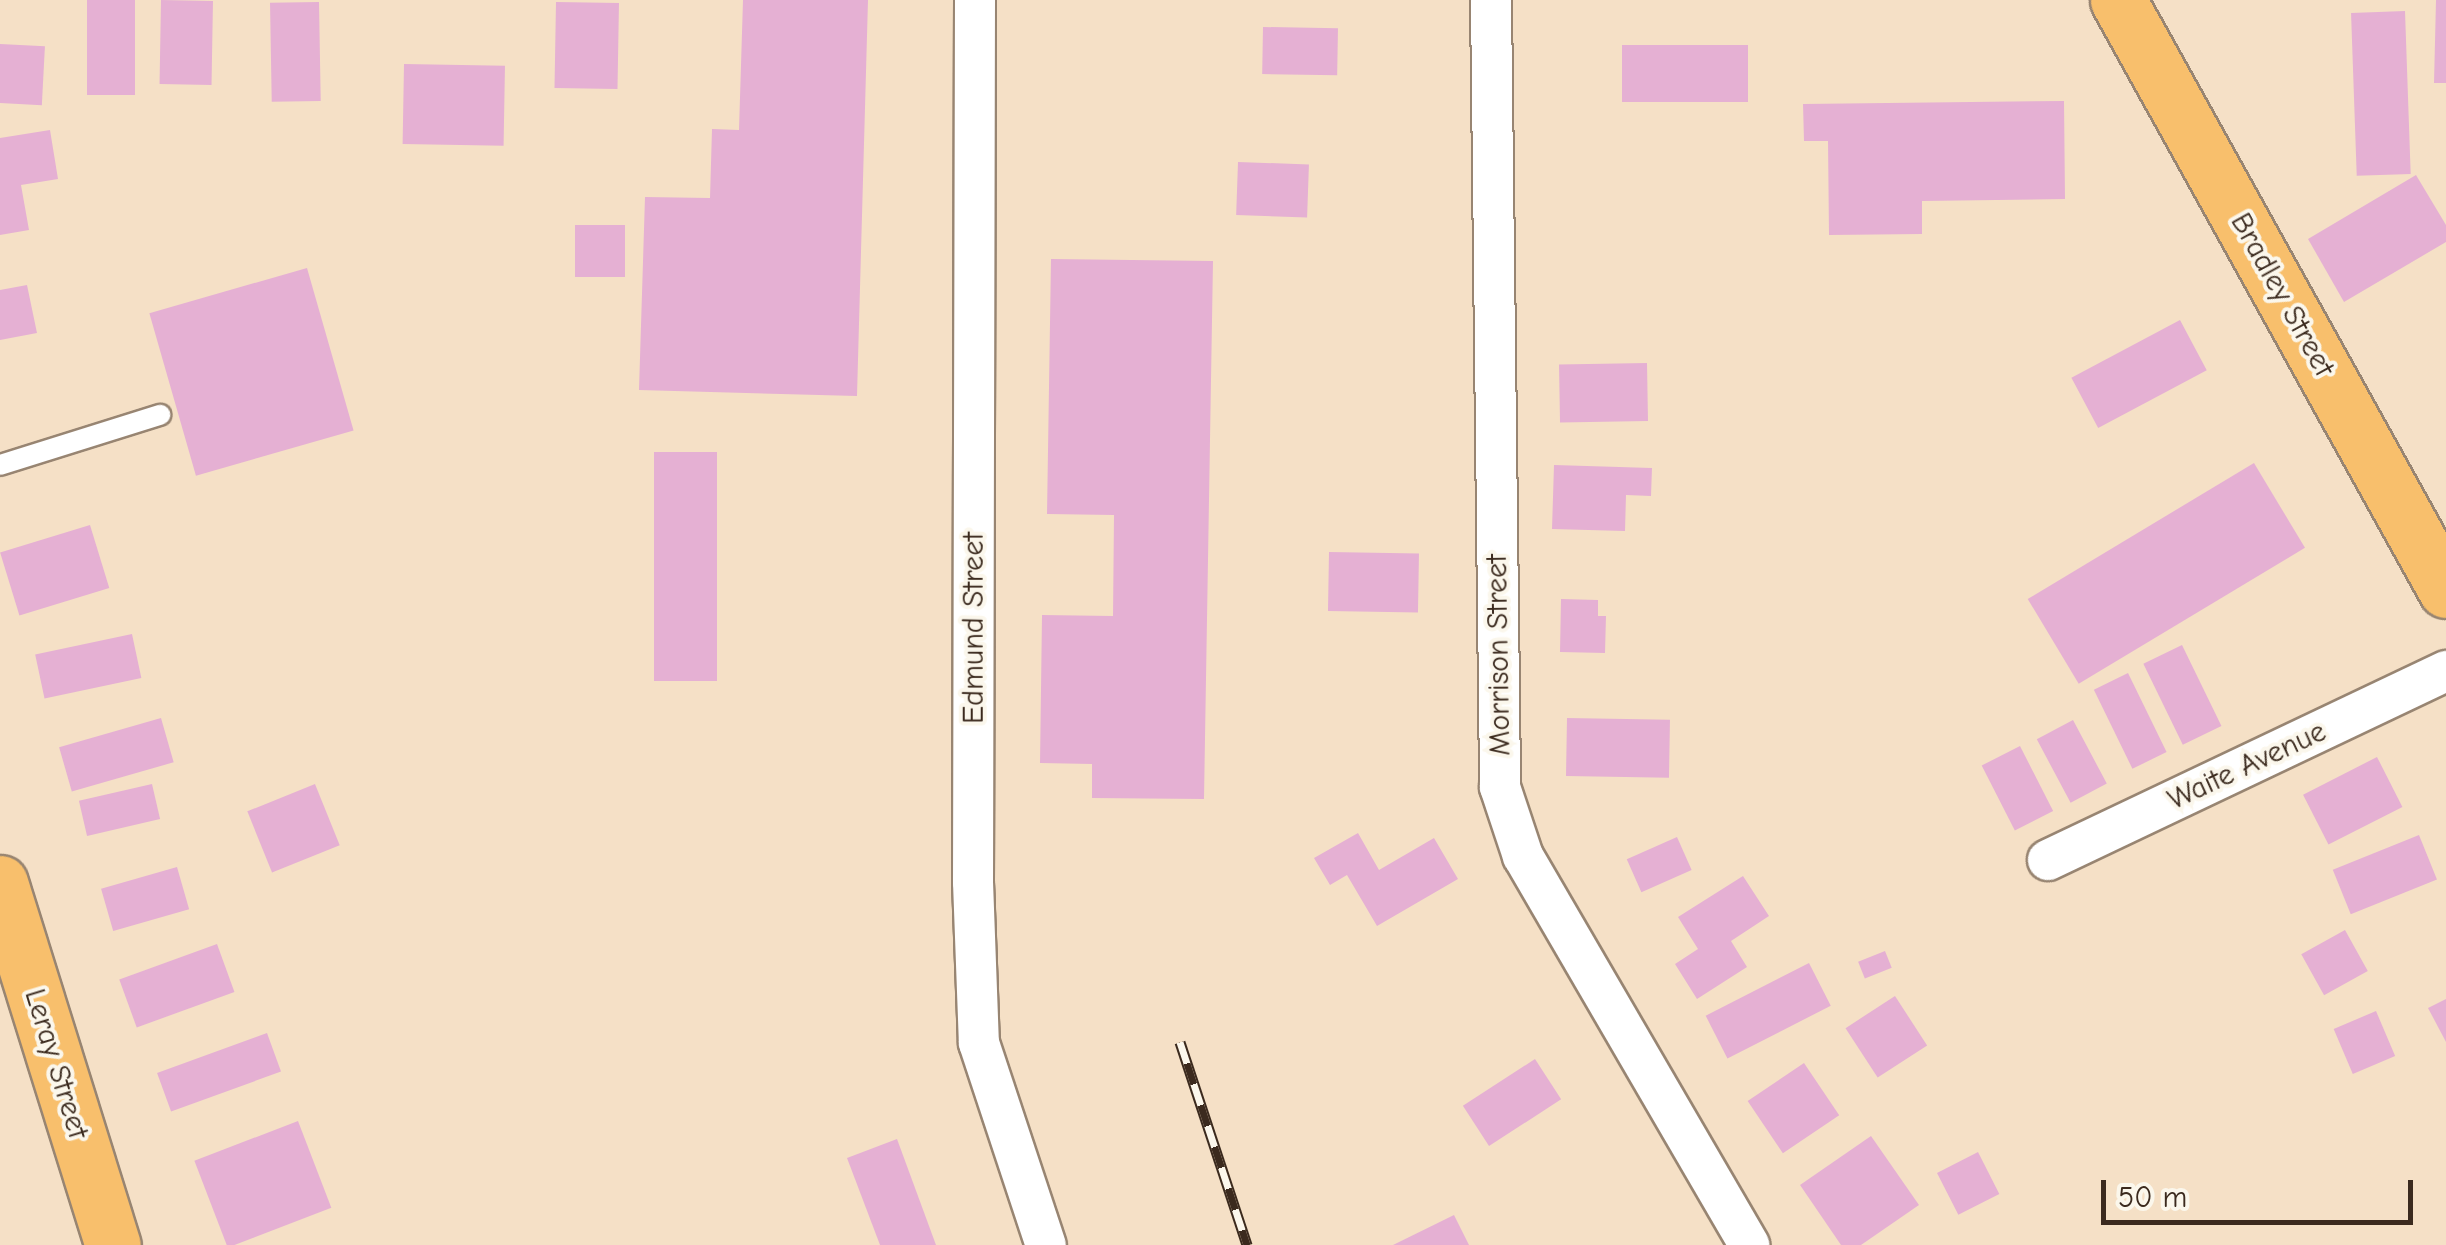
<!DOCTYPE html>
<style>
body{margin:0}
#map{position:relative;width:2446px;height:1245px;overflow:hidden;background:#f5e0c6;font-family:"Comic Neue",sans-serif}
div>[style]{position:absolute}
.building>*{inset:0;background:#e5b0d3;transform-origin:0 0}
.roads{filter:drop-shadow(2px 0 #988572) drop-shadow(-2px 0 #988572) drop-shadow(0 2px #988572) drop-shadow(0 -2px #988572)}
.service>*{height:20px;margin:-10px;padding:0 10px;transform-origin:10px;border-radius:10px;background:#fff}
.minor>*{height:40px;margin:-20px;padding:0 20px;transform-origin:20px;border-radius:20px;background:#fff}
.primary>*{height:55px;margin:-27.5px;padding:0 27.5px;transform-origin:27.5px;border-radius:27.5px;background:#f8bf6c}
.rail>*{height:11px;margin-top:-5.5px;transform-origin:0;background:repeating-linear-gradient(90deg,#fbf7ec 0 22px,#3b2a1e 0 44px);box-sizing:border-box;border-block:2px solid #3b2a1e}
span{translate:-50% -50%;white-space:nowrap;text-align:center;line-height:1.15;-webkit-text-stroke:8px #fbf7ec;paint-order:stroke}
.street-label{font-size:30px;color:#3b2a1e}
.scale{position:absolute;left:2101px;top:1180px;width:312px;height:45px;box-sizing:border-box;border:5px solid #3b2a1e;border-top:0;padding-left:12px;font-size:30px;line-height:35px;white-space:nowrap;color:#3b2a1e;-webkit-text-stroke:8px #fbf7ec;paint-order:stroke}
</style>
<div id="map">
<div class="building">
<i style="left:87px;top:0;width:48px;height:95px"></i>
<i style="left:161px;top:0;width:52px;height:84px;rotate:1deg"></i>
<i style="clip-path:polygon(743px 0,868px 0,857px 396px,639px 390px,645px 197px,710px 198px,712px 129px,739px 130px)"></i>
<i style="clip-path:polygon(2436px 0,2446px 0,2446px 83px,2434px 83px)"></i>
<i style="left:319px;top:2px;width:99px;height:49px;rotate:89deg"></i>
<i style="left:556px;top:2px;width:63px;height:86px;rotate:1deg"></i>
<i style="left:2405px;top:11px;width:163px;height:54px;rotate:88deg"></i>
<i style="left:1263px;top:27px;width:75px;height:47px;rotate:1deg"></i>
<i style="left:0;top:44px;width:45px;height:59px;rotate:3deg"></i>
<i style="left:1622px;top:45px;width:126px;height:57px"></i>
<i style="left:404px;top:64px;width:101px;height:80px;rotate:1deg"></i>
<i style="clip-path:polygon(2064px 101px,2065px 199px,1922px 201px,1922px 234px,1829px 235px,1828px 141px,1804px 141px,1803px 104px)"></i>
<i style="clip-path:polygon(50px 130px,58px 179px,21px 185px,29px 230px,0 235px,0 138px)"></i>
<i style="left:1238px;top:162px;width:71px;height:53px;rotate:2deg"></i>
<i style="clip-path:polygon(2416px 175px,2446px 225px,2446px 242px,2344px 302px,2308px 239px)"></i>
<i style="left:575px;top:225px;width:50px;height:52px"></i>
<i style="clip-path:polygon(1051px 259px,1213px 261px,1204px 799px,1092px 798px,1092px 764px,1040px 763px,1042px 615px,1113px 616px,1114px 515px,1047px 514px)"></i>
<i style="left:307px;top:268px;width:169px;height:164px;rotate:74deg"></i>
<i style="clip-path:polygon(27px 285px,37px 333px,0 340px,0 290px)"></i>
<i style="left:2180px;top:320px;width:57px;height:123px;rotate:62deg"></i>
<i style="left:1647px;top:363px;width:58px;height:88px;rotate:89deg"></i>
<i style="left:654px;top:452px;width:63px;height:229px"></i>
<i style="left:2254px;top:463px;width:99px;height:264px;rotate:59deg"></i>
<i style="clip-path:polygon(1554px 465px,1652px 468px,1651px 496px,1626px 495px,1625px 531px,1552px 529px)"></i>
<i style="left:90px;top:525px;width:66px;height:94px;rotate:73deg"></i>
<i style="left:1329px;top:552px;width:90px;height:59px;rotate:1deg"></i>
<i style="clip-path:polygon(1561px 599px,1598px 600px,1598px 616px,1606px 616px,1605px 653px,1560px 652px)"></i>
<i style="left:132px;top:634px;width:45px;height:99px;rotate:78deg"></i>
<i style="left:2182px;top:645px;width:90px;height:43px;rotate:64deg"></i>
<i style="left:2128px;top:673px;width:88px;height:38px;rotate:64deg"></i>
<i style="left:161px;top:718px;width:46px;height:106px;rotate:74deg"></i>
<i style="left:1567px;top:718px;width:103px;height:58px;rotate:1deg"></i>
<i style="left:2073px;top:720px;width:72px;height:41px;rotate:62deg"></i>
<i style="left:2020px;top:746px;width:73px;height:43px;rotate:63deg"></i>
<i style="left:2377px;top:757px;width:56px;height:83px;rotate:63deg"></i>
<i style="left:152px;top:784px;width:36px;height:75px;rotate:77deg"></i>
<i style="left:315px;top:784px;width:66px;height:73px;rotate:68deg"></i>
<i style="clip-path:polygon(1358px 833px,1379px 870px,1434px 838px,1458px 879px,1377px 926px,1347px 875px,1330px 885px,1314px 858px)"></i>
<i style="left:2419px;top:835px;width:48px;height:93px;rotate:68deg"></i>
<i style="left:1677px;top:837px;width:36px;height:55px;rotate:66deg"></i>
<i style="left:177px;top:867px;width:44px;height:79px;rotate:74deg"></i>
<i style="clip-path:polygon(1743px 876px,1769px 916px,1731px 941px,1747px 967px,1697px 999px,1675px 964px,1698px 949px,1678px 917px)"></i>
<i style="left:2345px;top:930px;width:47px;height:50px;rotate:61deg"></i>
<i style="left:217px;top:944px;width:51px;height:104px;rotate:70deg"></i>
<i style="left:1885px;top:951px;width:18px;height:29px;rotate:68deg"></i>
<i style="left:1809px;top:963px;width:48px;height:116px;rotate:63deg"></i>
<i style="left:1895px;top:996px;width:59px;height:59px;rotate:57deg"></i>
<i style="clip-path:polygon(2446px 999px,2446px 1042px,2428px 1008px)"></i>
<i style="left:2376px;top:1011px;width:49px;height:46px;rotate:67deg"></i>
<i style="left:267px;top:1033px;width:41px;height:117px;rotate:70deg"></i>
<i style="left:1535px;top:1059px;width:48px;height:86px;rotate:57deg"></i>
<i style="left:1804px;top:1063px;width:63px;height:68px;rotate:56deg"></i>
<i style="left:298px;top:1121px;width:93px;height:111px;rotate:69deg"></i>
<i style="clip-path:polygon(1871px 1136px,1919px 1205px,1861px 1245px,1841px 1245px,1800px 1185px)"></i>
<i style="clip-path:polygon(897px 1139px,936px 1245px,880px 1245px,847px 1158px)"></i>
<i style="left:1978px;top:1152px;width:47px;height:46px;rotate:63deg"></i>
<i style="clip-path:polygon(1454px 1215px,1469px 1245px,1393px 1245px)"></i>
</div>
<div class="roads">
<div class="service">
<i style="left:0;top:465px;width:168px;rotate:-17.4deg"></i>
</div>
<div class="minor">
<i style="left:975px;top:0;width:882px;rotate:90.13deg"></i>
<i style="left:973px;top:882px;width:161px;rotate:87.9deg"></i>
<i style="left:979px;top:1043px;width:213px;rotate:71.7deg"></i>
<i style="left:1491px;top:0;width:787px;rotate:89.34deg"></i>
<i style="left:1500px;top:787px;width:73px;rotate:71.6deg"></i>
<i style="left:1523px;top:856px;width:450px;rotate:59.8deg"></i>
<i style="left:2048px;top:860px;width:441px;rotate:-25.4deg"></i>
</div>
<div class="primary">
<i style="left:2118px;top:0;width:675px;rotate:60.93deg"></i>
<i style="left:0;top:883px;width:379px;rotate:72.7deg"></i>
</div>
</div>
<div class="rail">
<i style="left:1180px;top:1042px;width:214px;rotate:71.7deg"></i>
</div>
<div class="street-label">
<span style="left:2282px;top:295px;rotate:61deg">Bradley Street</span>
<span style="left:974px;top:628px;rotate:-90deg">Edmund Street</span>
<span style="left:1499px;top:655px;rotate:-91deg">Morrison Street</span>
<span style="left:2247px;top:766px;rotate:-25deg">Waite Avenue</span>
<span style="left:56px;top:1064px;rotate:73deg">Leray Street</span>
</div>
<div class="scale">50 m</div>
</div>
